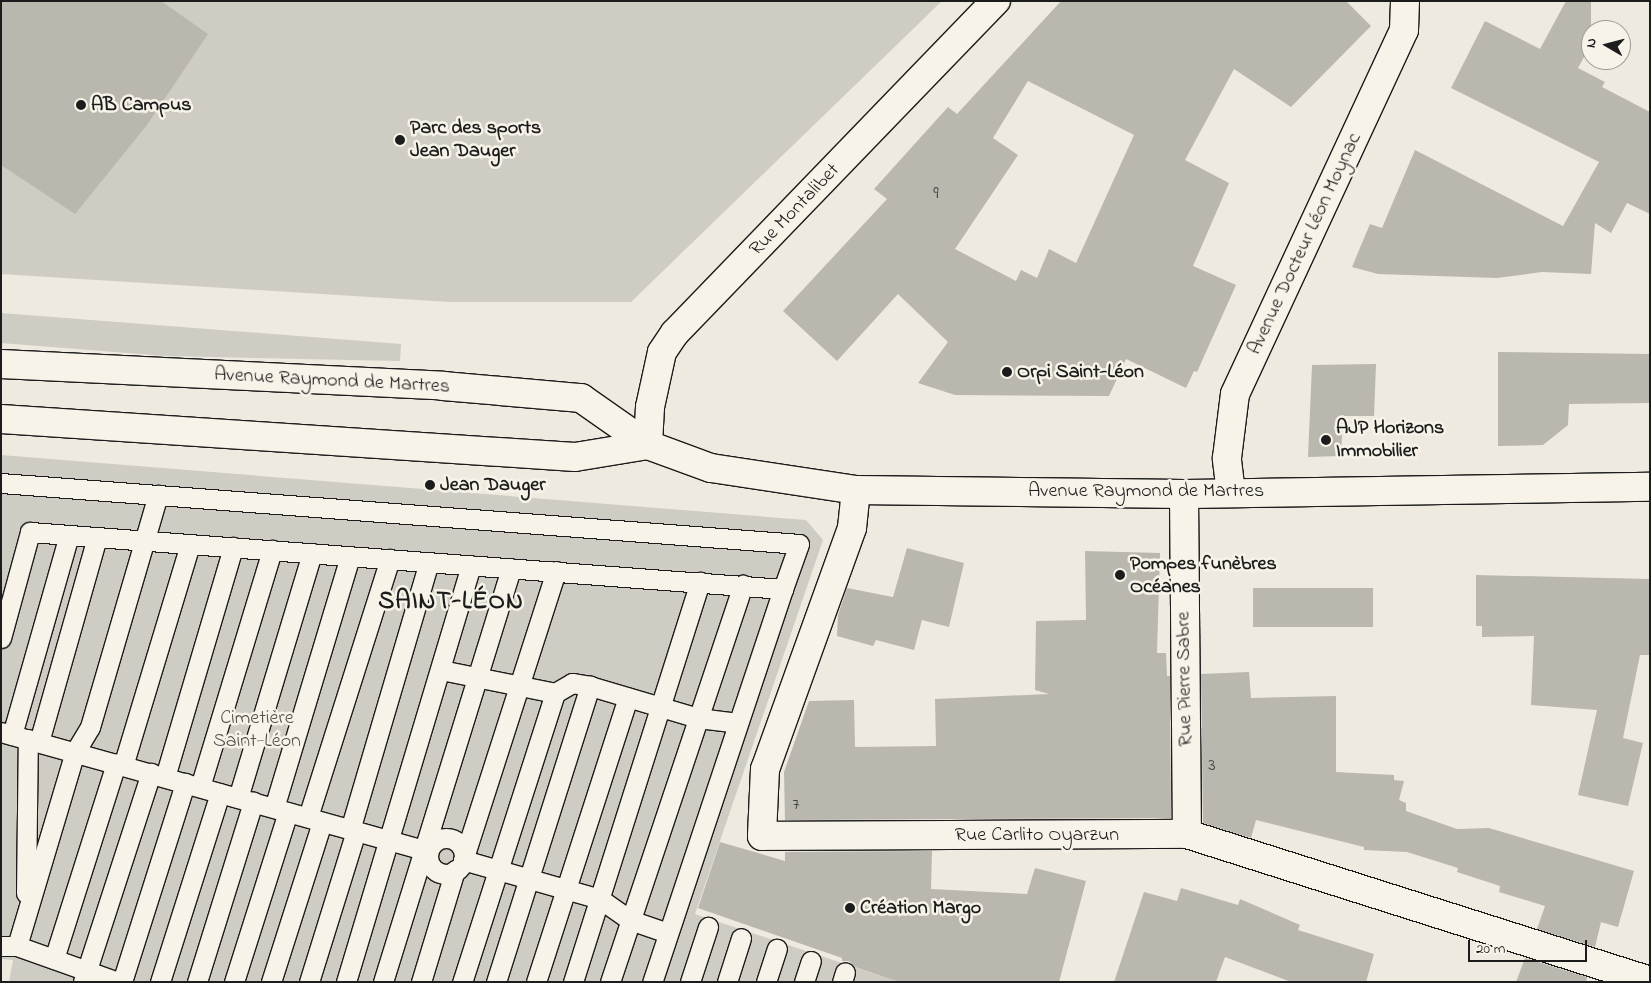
<!DOCTYPE html>
<meta charset="utf-8">
<style>
body{margin:0}
#map{position:relative;width:1651px;height:983px;overflow:hidden;background:#eeeae0;font-family:"Indie Flower",sans-serif}
div>[style]{position:absolute}
.green>*{inset:0;background:#cfccc3}
.building>*{inset:0;background:#bab7af;transform-origin:0 0}
.roads{filter:drop-shadow(1px 0 #1c1c1c) drop-shadow(-1px 0 #1c1c1c) drop-shadow(0 1px #1c1c1c) drop-shadow(0 -1px #1c1c1c)}
.service>*{height:19px;margin:-9.5px;padding:0 9.5px;transform-origin:9.5px;border-radius:9.5px;background:#f7f3e8}
.service>.ring{margin:-9.5px;padding:0;box-sizing:content-box;background:none;border:19px solid #f7f3e8;border-radius:50%}
.minor>*{height:28px;margin:-14px;padding:0 14px;transform-origin:14px;border-radius:14px;background:#f7f3e8}
.secondary>*{height:28px;margin:-14px;padding:0 14px;transform-origin:14px;border-radius:14px;background:#f7f3e8}
.dots>*{width:14px;height:14px;translate:-50% -50%;box-sizing:border-box;border:2px solid #f7f3e8;border-radius:50%}
span{translate:-50% -50%;white-space:nowrap;text-align:center;line-height:1.15;-webkit-text-stroke:5px #f7f3e8;paint-order:stroke}
.number-label{font-size:18px;color:#444341}
.number-label span{-webkit-text-stroke-width:0}
.poi-label{font-size:20px;color:#1c1c1c;font-weight:700}
.left{translate:0 -50%;text-align:left}
.street-label{font-size:20px;color:#1c1c1c}
.park-label{font-size:20px;color:#52514e}
.district-label{font-size:25px;color:#1c1c1c;font-weight:700;letter-spacing:1px}
.frame{position:absolute;inset:0;border:2px solid #1c1c1c;pointer-events:none}
.north{position:absolute;left:1581px;top:20px;width:50px;height:50px;box-sizing:border-box;background:#f7f3e8;border:1px solid #9f9d96;border-radius:50%;rotate:278deg;font-size:14px;font-weight:700;line-height:20px;text-align:center;color:#1c1c1c}
.north::after{content:'';display:block;margin:auto;width:18px;height:22px;background:#1c1c1c;clip-path:polygon(50% 0,100% 100%,50% 72%,0 100%)}
.scale{position:absolute;left:1468px;top:940px;width:119px;height:22px;box-sizing:border-box;border:2px solid #1c1c1c;border-top:0;padding-left:6px;font-size:15px;line-height:18px;white-space:nowrap;color:#1c1c1c;-webkit-text-stroke:4px #f7f3e8;paint-order:stroke}
</style>
<div id="map">
<div class="green">
<i style="clip-path:polygon(1px 1px,942px 1px,631px 302px,450px 302px,1px 274px)"></i>
<i style="clip-path:polygon(1px 313px,401px 344px,400px 361px,165px 356px,1px 343px)"></i>
<i style="clip-path:polygon(1px 455px,806px 520px,823px 540px,695px 914px,899px 982px,9px 982px,13px 960px,1px 959px)"></i>
</div>
<div class="building">
<i style="clip-path:polygon(1px 1px,161px 1px,208px 34px,147px 125px,75px 214px,1px 165px)"></i>
<i style="clip-path:polygon(evenodd,1061px 1px,1346px 1px,1371px 26px,1291px 107px,1234px 69px,1185px 160px,1229px 183px,1193px 266px,1236px 285px,1197px 372px,1194px 371px,1186px 388px,1126px 359px,1109px 396px,955px 395px,918px 383px,948px 342px,898px 294px,837px 361px,783px 311px,887px 199px,874px 189px,948px 107px,957px 114px,1061px 1px,1028px 81px,1134px 135px,1076px 263px,1049px 249px,1037px 278px,1021px 270px,1016px 281px,955px 249px,1018px 155px,993px 138px,1028px 81px)"></i>
<i style="clip-path:polygon(1566px 1px,1591px 1px,1591px 44px,1578px 68px,1605px 82px,1602px 87px,1650px 112px,1650px 214px,1627px 203px,1611px 233px,1595px 223px,1591px 274px,1542px 272px,1497px 278px,1378px 274px,1352px 267px,1370px 224px,1382px 228px,1415px 150px,1563px 226px,1599px 162px,1451px 88px,1485px 21px,1540px 49px)"></i>
<i style="clip-path:polygon(1498px 352px,1650px 354px,1650px 403px,1569px 404px,1568px 425px,1543px 445px,1498px 446px)"></i>
<i style="clip-path:polygon(1376px 364px,1374px 416px,1343px 416px,1341px 456px,1308px 457px,1312px 365px)"></i>
<i style="clip-path:polygon(907px 548px,964px 563px,949px 627px,922px 620px,914px 650px,876px 640px,873px 646px,837px 636px,838px 615px,847px 588px,893px 597px)"></i>
<i style="clip-path:polygon(1085px 551px,1160px 553px,1157px 653px,1166px 653px,1167px 676px,1170px 676px,1171px 818px,785px 820px,784px 772px,809px 701px,854px 700px,855px 747px,936px 746px,935px 699px,1049px 694px,1035px 690px,1036px 621px,1086px 620px)"></i>
<i style="clip-path:polygon(1476px 575px,1650px 579px,1650px 655px,1640px 655px,1623px 738px,1643px 743px,1628px 806px,1578px 795px,1597px 710px,1531px 705px,1534px 636px,1482px 637px,1482px 626px,1476px 626px)"></i>
<i style="left:1373px;top:588px;width:39px;height:120px;rotate:90deg"></i>
<i style="clip-path:polygon(1249px 672px,1251px 698px,1336px 696px,1336px 772px,1394px 775px,1394px 780px,1404px 781px,1399px 800px,1406px 803px,1406px 811px,1457px 829px,1489px 828px,1634px 871px,1618px 927px,1601px 922px,1595px 947px,1537px 929px,1545px 906px,1499px 892px,1500px 886px,1457px 872px,1458px 868px,1407px 852px,1364px 850px,1364px 847px,1256px 820px,1251px 838px,1203px 823px,1201px 674px)"></i>
<i style="clip-path:polygon(720px 842px,785px 861px,785px 852px,932px 851px,931px 889px,1027px 894px,1035px 868px,1086px 881px,1059px 982px,899px 982px,855px 967px,849px 961px,842px 961px,842px 958px,698px 908px)"></i>
<i style="clip-path:polygon(1181px 888px,1238px 905px,1240px 899px,1300px 925px,1298px 930px,1374px 954px,1366px 982px,1291px 982px,1225px 957px,1216px 982px,1114px 982px,1144px 892px,1177px 901px)"></i>
<i style="clip-path:polygon(1525px 958px,1587px 977px,1586px 982px,1516px 982px)"></i>
</div>
<div class="roads">
<div class="service">
<i style="left:1px;top:483px;width:800px;rotate:4.37deg"></i>
<i style="left:799px;top:544px;width:48px;rotate:109.6deg"></i>
<i style="left:556px;top:571px;width:304px;rotate:107.8deg"></i>
<i style="left:463px;top:860px;width:142px;rotate:15.9deg"></i>
<i style="left:600px;top:899px;width:37px;rotate:35deg"></i>
<i style="left:630px;top:920px;width:40px;rotate:18.9deg"></i>
<i style="left:1px;top:638px;width:110px;rotate:-74.7deg"></i>
<i style="left:30px;top:532px;width:755px;rotate:4.33deg"></i>
<i style="left:783px;top:589px;width:414px;rotate:108.4deg"></i>
<i style="left:441px;top:670px;width:116px;rotate:11.4deg"></i>
<i style="left:555px;top:693px;width:304px;rotate:107.8deg"></i>
<i style="left:555px;top:693px;width:20px;rotate:-30deg"></i>
<i style="left:572px;top:683px;width:18px;rotate:9deg"></i>
<i style="left:1px;top:732px;width:443px;rotate:15.6deg"></i>
<i style="left:12px;top:735px;width:208px;rotate:-74.1deg"></i>
<i style="left:39px;top:742px;width:213px;rotate:-74.2deg"></i>
<i style="left:123px;top:766px;width:232px;rotate:-73.2deg"></i>
<i style="left:165px;top:777px;width:240px;rotate:-73.5deg"></i>
<i style="left:200px;top:787px;width:248px;rotate:-73.1deg"></i>
<i style="left:238px;top:798px;width:256px;rotate:-73.2deg"></i>
<i style="left:274px;top:808px;width:263px;rotate:-73.2deg"></i>
<i style="left:308px;top:817px;width:271px;rotate:-72.4deg"></i>
<i style="left:350px;top:830px;width:279px;rotate:-73.6deg"></i>
<i class="ring" style="left:428px;top:838px;width:17px;height:17px"></i>
<i style="left:26px;top:893px;width:154px;rotate:-89.3deg"></i>
<i style="left:1px;top:946px;width:16px"></i>
<i style="left:17px;top:946px;width:107px;rotate:19.6deg"></i>
<i style="left:17px;top:946px;width:202px;rotate:-73.4deg"></i>
<i style="left:75px;top:752px;width:29px;rotate:-59deg"></i>
<i style="left:90px;top:727px;width:242px;rotate:-73.7deg"></i>
<i style="left:54px;top:959px;width:205px;rotate:-72.4deg"></i>
<i style="left:83px;top:982px;width:220px;rotate:-72deg"></i>
<i style="left:122px;top:982px;width:209px;rotate:-72.4deg"></i>
<i style="left:160px;top:982px;width:198px;rotate:-72.4deg"></i>
<i style="left:197px;top:982px;width:189px;rotate:-72.7deg"></i>
<i style="left:234px;top:982px;width:178px;rotate:-72.4deg"></i>
<i style="left:271px;top:982px;width:168px;rotate:-72.3deg"></i>
<i style="left:309px;top:982px;width:158px;rotate:-72.7deg"></i>
<i style="left:346px;top:982px;width:435px;rotate:-73.3deg"></i>
<i style="left:383px;top:982px;width:433px;rotate:-72.8deg"></i>
<i style="left:421px;top:982px;width:117px;rotate:-73.1deg"></i>
<i style="left:496px;top:982px;width:311px;rotate:-72.4deg"></i>
<i style="left:590px;top:686px;width:113px;rotate:16.5deg"></i>
<i style="left:698px;top:718px;width:40px;rotate:7.1deg"></i>
<i style="left:536px;top:982px;width:299px;rotate:-72.1deg"></i>
<i style="left:573px;top:982px;width:420px;rotate:-72.4deg"></i>
<i style="left:610px;top:982px;width:419px;rotate:-71.5deg"></i>
<i style="left:690px;top:982px;width:58px;rotate:-71.9deg"></i>
<i style="left:727px;top:982px;width:46px;rotate:-72.3deg"></i>
<i style="left:766px;top:982px;width:35px;rotate:-72deg"></i>
<i style="left:804px;top:982px;width:22px;rotate:-72deg"></i>
<i style="left:842px;top:982px;width:10px;rotate:-73deg"></i>
</div>
<div class="minor">
<i style="left:648px;top:445px;width:38px;rotate:-87deg"></i>
<i style="left:650px;top:407px;width:56px;rotate:-77.7deg"></i>
<i style="left:662px;top:352px;width:23px;rotate:-56deg"></i>
<i style="left:675px;top:333px;width:462px;rotate:-46deg"></i>
<i style="left:856px;top:490px;width:38px;rotate:96deg"></i>
<i style="left:852px;top:528px;width:256px;rotate:109.8deg"></i>
<i style="left:765px;top:769px;width:67px;rotate:92.6deg"></i>
<i style="left:762px;top:836px;width:425px;rotate:-0.3deg"></i>
<i style="left:1187px;top:834px;width:486px;rotate:17.6deg"></i>
<i style="left:1231px;top:493px;width:35px;rotate:-97deg"></i>
<i style="left:1227px;top:458px;width:64px;rotate:-82.9deg"></i>
<i style="left:1235px;top:394px;width:401px;rotate:-65.1deg"></i>
<i style="left:1404px;top:30px;width:29px;rotate:-88deg"></i>
<i style="left:1184px;top:494px;width:340px;rotate:89.5deg"></i>
</div>
<div class="secondary">
<i style="left:1px;top:364px;width:443px;rotate:2.8deg"></i>
<i style="left:443px;top:386px;width:139px;rotate:5deg"></i>
<i style="left:581px;top:398px;width:82px;rotate:35deg"></i>
<i style="left:648px;top:445px;width:67px;rotate:20.1deg"></i>
<i style="left:711px;top:468px;width:147px;rotate:8.6deg"></i>
<i style="left:856px;top:490px;width:328px;rotate:0.7deg"></i>
<i style="left:1184px;top:494px;width:466px;rotate:-0.9deg"></i>
<i style="left:1px;top:419px;width:575px;rotate:3.79deg"></i>
<i style="left:575px;top:457px;width:74px;rotate:-9.3deg"></i>
</div>
</div>
<div class="dots">
<i style="left:81px;top:105px;background:#1c1c1c"></i>
<i style="left:400px;top:140px;background:#1c1c1c"></i>
<i style="left:1007px;top:372px;background:#1c1c1c"></i>
<i style="left:1326px;top:440px;background:#1c1c1c"></i>
<i style="left:430px;top:485px;background:#1c1c1c"></i>
<i style="left:1120px;top:575px;background:#1c1c1c"></i>
<i style="left:850px;top:908px;background:#1c1c1c"></i>
</div>
<div class="number-label">
<span style="left:936px;top:194px">9</span>
<span style="left:1212px;top:766px">3</span>
<span style="left:796px;top:805px">7</span>
</div>
<div class="poi-label">
<span class="left" style="left:91px;top:105px">AB Campus</span>
<span class="left" style="left:410px;top:140px">Parc des sports<br>Jean Dauger</span>
<span class="left" style="left:1017px;top:372px">Orpi Saint-Léon</span>
<span class="left" style="left:1336px;top:440px">AJP Horizons<br>Immobilier</span>
<span class="left" style="left:440px;top:485px">Jean Dauger</span>
<span class="left" style="left:1130px;top:576px">Pompes funèbres<br>Océanes</span>
<span class="left" style="left:860px;top:908px">Création Margo</span>
</div>
<div class="street-label">
<span style="left:795px;top:210px;rotate:-46deg">Rue Montalibet</span>
<span style="left:1305px;top:244px;rotate:-65deg">Avenue Docteur Léon Moynac</span>
<span style="left:332px;top:381px;rotate:3deg">Avenue Raymond de Martres</span>
<span style="left:1146px;top:491px">Avenue Raymond de Martres</span>
<span style="left:1185px;top:679px;rotate:-91deg">Rue Pierre Sabre</span>
<span style="left:1037px;top:835px">Rue Carlito Oyarzun</span>
</div>
<div class="park-label">
<span style="left:257px;top:730px">Cimetière<br>Saint-Léon</span>
</div>
<div class="district-label">
<span style="left:451px;top:602px">SAINT-LÉON</span>
</div>
<div class="frame"></div>
<div class="north">N</div>
<div class="scale">20 m</div>
</div>
